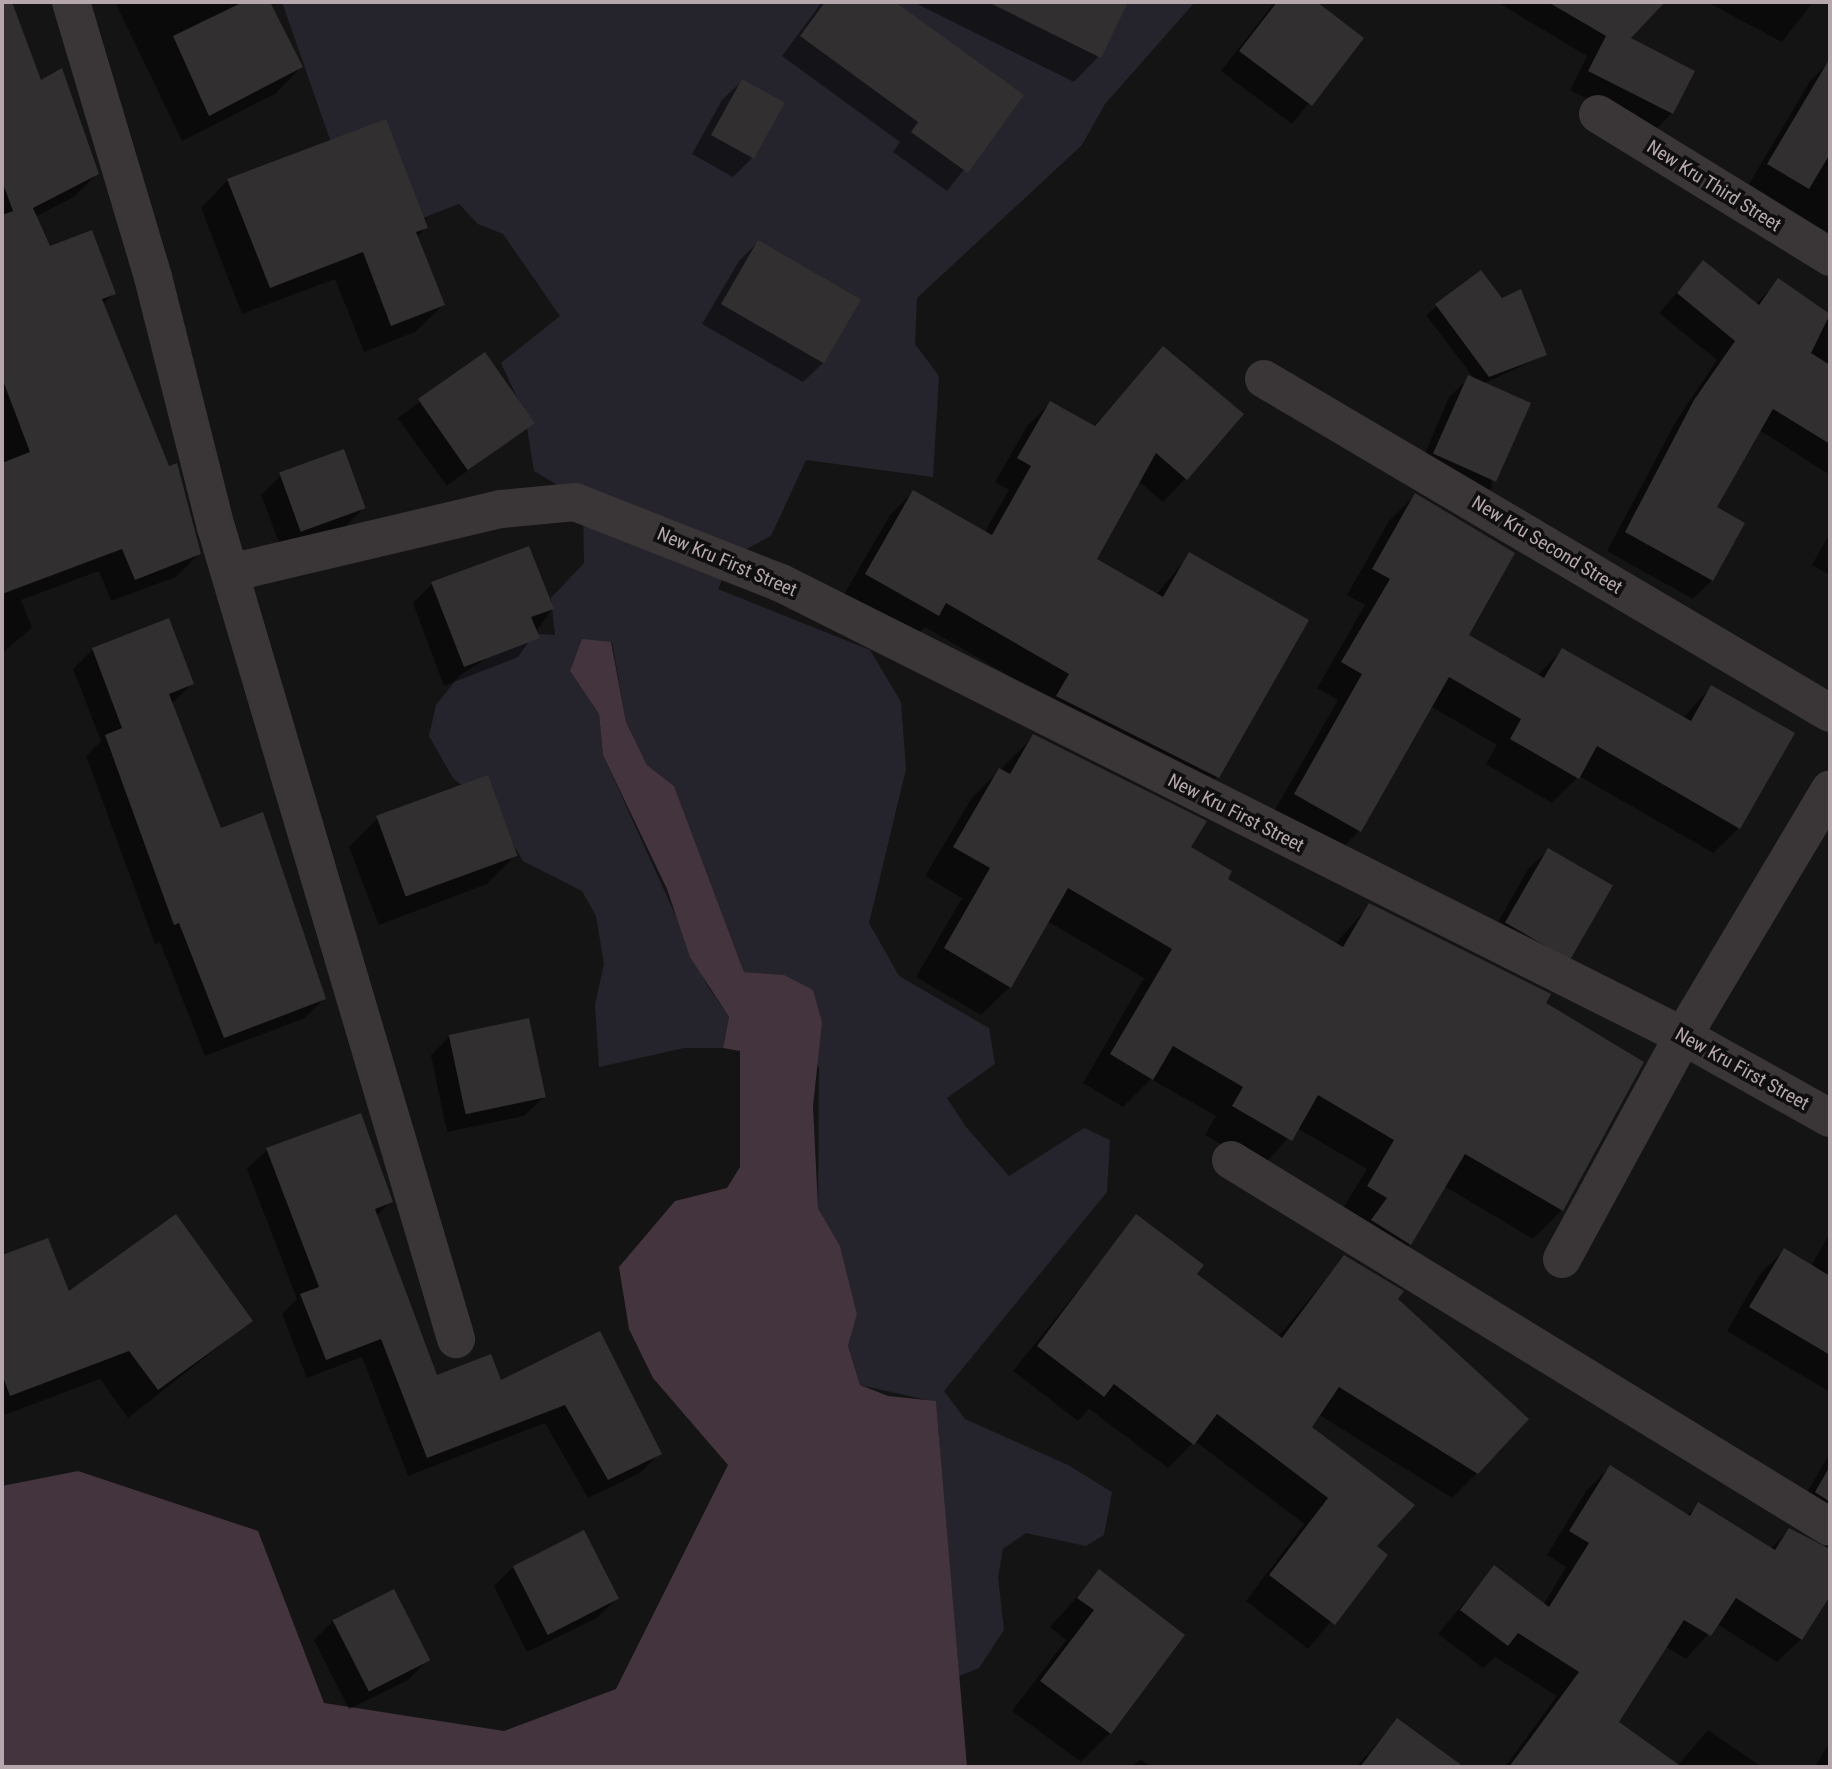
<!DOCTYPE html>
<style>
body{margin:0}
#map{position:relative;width:1832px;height:1769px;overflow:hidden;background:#151414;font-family:"Roboto Condensed",sans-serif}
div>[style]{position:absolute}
.green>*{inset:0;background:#25242d}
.water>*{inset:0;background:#44343d}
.shadow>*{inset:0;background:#0007;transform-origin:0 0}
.building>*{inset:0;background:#312f2f;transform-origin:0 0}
.minor>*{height:38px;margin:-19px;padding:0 19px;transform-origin:19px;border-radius:19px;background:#3a3536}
span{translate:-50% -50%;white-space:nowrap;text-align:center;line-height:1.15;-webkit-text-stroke:7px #100f0f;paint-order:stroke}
.street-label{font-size:19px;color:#b5a7ac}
.frame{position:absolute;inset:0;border:4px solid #b5a7ac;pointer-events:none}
</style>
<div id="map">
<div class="green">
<i style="clip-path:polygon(282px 2px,1195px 2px,1105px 104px,1082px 145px,917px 298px,915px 344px,939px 376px,933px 477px,806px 460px,771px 536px,733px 556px,718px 589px,870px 650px,901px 702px,906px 769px,869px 923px,899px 976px,989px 1028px,995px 1064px,947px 1098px,966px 1127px,1009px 1176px,1084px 1128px,1110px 1140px,1107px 1192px,944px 1391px,965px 1419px,1068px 1465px,1112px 1492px,1104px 1535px,1086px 1546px,1026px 1533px,1003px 1549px,998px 1577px,1004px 1630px,979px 1668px,959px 1676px,936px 1402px,860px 1385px,848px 1346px,857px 1314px,840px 1246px,818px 1208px,819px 1068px,784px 975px,744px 972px,674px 786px,647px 765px,626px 722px,612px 642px,570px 671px,599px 714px,603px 755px,707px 985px,729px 1017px,723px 1048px,684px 1048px,599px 1067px,595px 1005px,604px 964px,596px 916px,582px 891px,523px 861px,494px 812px,453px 778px,429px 736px,436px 705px,459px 676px,526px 633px,555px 635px,551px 598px,584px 563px,583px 500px,534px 471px,525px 414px,501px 363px,560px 316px,503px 234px,478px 224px,459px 204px,381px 234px,358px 220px)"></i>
</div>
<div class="water">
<i style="clip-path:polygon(582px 639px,611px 642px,626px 722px,647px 765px,674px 786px,744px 972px,784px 975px,813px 990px,822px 1022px,813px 1106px,818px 1208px,840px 1246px,857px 1314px,848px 1346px,860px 1385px,888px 1396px,936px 1401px,967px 1767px,2px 1767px,2px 1486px,78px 1471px,258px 1531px,324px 1703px,504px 1731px,616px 1689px,728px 1465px,653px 1378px,629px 1329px,619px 1267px,675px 1201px,727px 1188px,740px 1167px,740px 1051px,723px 1048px,729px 1017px,690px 957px,667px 889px,603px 755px,599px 714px,570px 671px)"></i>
</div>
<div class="shadow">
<i style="clip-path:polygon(2px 2px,10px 2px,40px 82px,97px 174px,74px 197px,35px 217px,49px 248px,114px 293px,102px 305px,199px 554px,176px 577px,111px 601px,99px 571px,21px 600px,32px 628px,2px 653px)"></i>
<i style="clip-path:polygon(115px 2px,268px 2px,301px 67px,275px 94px,182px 141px)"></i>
<i style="clip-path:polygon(822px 2px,892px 2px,1022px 96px,947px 191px,893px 152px,900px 142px,782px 56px)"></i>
<i style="clip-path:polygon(913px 2px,1126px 2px,1099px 56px,1074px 82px)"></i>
<i style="clip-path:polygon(1275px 2px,1314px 2px,1362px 38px,1292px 124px,1221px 71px)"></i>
<i style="clip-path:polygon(1497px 2px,1663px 2px,1628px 39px,1672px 113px,1652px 133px,1570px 90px,1587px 56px)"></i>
<i style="clip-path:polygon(1707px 2px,1813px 2px,1782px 42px)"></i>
<i style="clip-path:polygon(1830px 61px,1830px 234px,1749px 184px,1810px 81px)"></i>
<i style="clip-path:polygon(742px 81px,752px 158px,733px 177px,692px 154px,722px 100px)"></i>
<i style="clip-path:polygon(228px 180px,426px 228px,416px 237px,443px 305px,415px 332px,364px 352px,335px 279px,242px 314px,201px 208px)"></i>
<i style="clip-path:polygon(758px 242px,823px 363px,803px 382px,702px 324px,739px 261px)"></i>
<i style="clip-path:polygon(1703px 262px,1756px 304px,1778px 281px,1830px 316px,1830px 475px,1759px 430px,1715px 508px,1712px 580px,1693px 599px,1607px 551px,1676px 421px,1717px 360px,1659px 313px)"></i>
<i style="clip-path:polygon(1481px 273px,1545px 355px,1483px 384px,1492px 488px,1473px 507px,1416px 474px,1449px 397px,1469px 378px,1476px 381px,1426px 315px)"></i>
<i style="clip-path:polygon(1163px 348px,1186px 478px,1163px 502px,1138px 481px,1095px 559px,1156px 595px,1190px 554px,1307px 621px,1217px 777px,1194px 801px,1047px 698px,925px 627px,914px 638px,842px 598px,890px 515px,913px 492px,984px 533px,1009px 490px,995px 482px,1027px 426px,1050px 403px,1093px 427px)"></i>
<i style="left:484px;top:355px;width:84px;height:107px;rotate:54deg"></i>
<i style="clip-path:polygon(343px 451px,364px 508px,345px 527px,282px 550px,261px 495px,281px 476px)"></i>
<i style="clip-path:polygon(1415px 495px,1467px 635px,1537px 676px,1562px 650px,1683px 718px,1711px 687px,1739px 828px,1713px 853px,1579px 776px,1552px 803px,1486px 764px,1497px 745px,1430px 706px,1359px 831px,1334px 856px,1269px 820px,1338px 700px,1317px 688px,1365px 605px,1347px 595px,1389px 521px)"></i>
<i style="clip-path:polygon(1830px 533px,1830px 575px,1812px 565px)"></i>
<i style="clip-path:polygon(432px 584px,552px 609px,518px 657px,444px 686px,413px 603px)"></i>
<i style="clip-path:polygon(93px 649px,192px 684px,171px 704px,220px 830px,324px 999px,305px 1018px,205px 1056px,160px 942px,155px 944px,86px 756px,101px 741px,73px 669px)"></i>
<i style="clip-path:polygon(1034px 736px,1225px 879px,1335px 944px,1370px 905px,1642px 1062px,1562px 1210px,1533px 1239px,1444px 1186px,1410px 1244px,1381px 1272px,1339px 1215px,1367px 1169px,1297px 1128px,1261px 1168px,1205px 1135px,1216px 1116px,1151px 1079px,1123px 1107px,1083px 1083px,1144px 978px,1047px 921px,1010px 987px,981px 1015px,916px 977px,962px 898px,925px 876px,971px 799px)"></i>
<i style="clip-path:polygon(378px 818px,516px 855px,487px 884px,379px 925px,349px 847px)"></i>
<i style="clip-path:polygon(1548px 850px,1571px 955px,1551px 974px,1487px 942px,1528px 869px)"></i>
<i style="clip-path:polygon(450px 1036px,544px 1097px,524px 1116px,447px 1132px,431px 1055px)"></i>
<i style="clip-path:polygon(360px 1115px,391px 1201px,376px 1216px,436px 1377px,500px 1383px,599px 1334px,660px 1453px,640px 1473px,588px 1498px,545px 1423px,408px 1476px,362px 1357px,307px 1378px,282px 1314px,297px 1299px,247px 1169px,267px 1150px)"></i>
<i style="clip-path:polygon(1137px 1217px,1195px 1274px,1278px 1337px,1344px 1257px,1396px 1299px,1477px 1473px,1452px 1498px,1318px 1414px,1310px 1427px,1374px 1547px,1385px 1555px,1308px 1649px,1246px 1601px,1304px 1524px,1195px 1441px,1168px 1468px,1089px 1409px,1078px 1421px,1013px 1371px)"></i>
<i style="clip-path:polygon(1830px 1233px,1830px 1392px,1727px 1331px,1760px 1274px,1784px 1250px,1811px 1266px)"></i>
<i style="clip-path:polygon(47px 1240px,68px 1294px,251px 1321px,128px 1418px,100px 1379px,2px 1416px,2px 1257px)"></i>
<i style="clip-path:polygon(1830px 1453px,1830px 1592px,1801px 1639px,1777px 1662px,1717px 1624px,1686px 1659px,1665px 1646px,1617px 1722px,1677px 1766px,1708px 1730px,1762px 1767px,1505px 1767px,1557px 1696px,1495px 1657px,1483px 1668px,1438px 1634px,1494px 1567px,1543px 1605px,1566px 1567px,1547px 1555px,1586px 1491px,1610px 1467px,1687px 1516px,1698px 1505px,1770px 1549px,1789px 1530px,1826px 1549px,1826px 1540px,1793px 1516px)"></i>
<i style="clip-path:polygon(513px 1567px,617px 1598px,597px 1618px,527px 1652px,494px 1586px)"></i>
<i style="clip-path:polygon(1099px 1572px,1110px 1733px,1081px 1762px,1012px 1711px,1066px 1640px,1050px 1627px)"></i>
<i style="clip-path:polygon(333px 1621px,428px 1660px,408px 1680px,349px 1709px,314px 1640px)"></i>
<i style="clip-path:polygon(1398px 1720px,1461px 1767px,1356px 1767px)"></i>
<i style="clip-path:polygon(1830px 1743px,1830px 1767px,1815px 1767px,1826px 1748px)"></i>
<i style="clip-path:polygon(1140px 1759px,1152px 1767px,1132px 1767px)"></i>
</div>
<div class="building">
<i style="clip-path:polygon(2px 2px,12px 2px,41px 80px,62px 68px,99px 174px,33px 208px,50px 246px,92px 230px,116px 294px,102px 299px,169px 466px,177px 463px,201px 554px,135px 580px,122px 549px,2px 594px,2px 463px,30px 452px,2px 378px,2px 215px,13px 211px,2px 181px)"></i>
<i style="clip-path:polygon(243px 2px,270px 2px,303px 67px,209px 116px,173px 36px)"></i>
<i style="clip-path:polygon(825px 2px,895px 2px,1024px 95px,968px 173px,911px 132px,918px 122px,800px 36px)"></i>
<i style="clip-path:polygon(988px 2px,1128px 2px,1101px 58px)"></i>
<i style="clip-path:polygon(1277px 2px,1317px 2px,1364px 38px,1312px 106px,1239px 51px)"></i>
<i style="clip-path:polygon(1548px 2px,1665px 2px,1631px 38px,1695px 71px,1673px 114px,1588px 71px,1606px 36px)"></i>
<i style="clip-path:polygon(1830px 58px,1830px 154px,1809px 189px,1767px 164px)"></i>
<i style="left:742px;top:79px;width:49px;height:64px;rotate:29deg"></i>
<i style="clip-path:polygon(386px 119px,428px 228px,416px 232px,445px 305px,391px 326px,363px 252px,270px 288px,227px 179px)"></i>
<i style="left:758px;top:240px;width:119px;height:74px;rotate:30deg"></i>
<i style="clip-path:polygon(1703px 260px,1759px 305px,1778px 278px,1830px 314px,1811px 353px,1830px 365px,1830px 444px,1773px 409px,1717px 507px,1745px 523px,1713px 581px,1625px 532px,1694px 400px,1735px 341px,1677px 293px)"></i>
<i style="clip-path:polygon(1481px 270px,1502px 298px,1521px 289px,1547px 355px,1489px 377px,1435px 304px)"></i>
<i style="clip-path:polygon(1163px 346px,1244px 414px,1187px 480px,1156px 453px,1097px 559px,1163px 597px,1189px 552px,1309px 620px,1219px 778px,1056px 696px,1069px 674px,946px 603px,939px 616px,865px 574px,913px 490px,992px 535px,1031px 466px,1017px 458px,1050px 401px,1095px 426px)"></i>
<i style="left:485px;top:352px;width:87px;height:82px;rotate:55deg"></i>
<i style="left:1468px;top:375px;width:69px;height:86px;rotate:24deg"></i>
<i style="left:344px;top:449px;width:63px;height:69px;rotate:70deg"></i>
<i style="clip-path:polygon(1415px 493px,1515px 553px,1469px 635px,1544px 678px,1562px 648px,1691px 721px,1711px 685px,1795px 733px,1740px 829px,1597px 746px,1579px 779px,1510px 739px,1521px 719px,1449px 677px,1361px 832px,1294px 794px,1362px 674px,1341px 662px,1390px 579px,1372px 569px)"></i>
<i style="clip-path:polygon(529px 546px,554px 609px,531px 617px,540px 638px,464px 667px,431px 582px)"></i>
<i style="clip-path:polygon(169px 618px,194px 684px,169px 694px,221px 828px,263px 812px,326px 999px,224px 1038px,179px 923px,174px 925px,105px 735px,122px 728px,92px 648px)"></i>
<i style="clip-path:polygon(1033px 734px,1207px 821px,1191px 847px,1232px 871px,1228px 879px,1343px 947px,1369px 903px,1551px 994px,1546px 1003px,1644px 1062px,1563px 1211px,1465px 1154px,1411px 1245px,1371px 1220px,1387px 1198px,1367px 1186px,1394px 1140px,1318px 1095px,1292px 1141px,1232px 1106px,1243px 1087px,1173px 1046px,1153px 1080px,1110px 1054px,1172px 949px,1068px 888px,1011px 988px,944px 948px,990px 868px,953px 847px,999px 768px,1010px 774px)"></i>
<i style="left:488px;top:775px;width:86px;height:119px;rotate:70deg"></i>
<i style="left:1548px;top:848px;width:75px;height:86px;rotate:30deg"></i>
<i style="left:529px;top:1018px;width:81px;height:82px;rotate:78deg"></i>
<i style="clip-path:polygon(361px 1113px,393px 1202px,375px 1209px,437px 1375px,491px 1354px,501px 1380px,600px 1331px,662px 1454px,608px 1480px,565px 1405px,427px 1458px,381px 1339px,326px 1360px,300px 1294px,319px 1287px,266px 1148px)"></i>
<i style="clip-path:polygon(176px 1214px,253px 1321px,158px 1390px,129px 1351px,10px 1396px,2px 1374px,2px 1255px,48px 1238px,69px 1291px)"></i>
<i style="clip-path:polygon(1136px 1214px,1204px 1265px,1197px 1274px,1282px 1338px,1344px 1255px,1404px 1291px,1398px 1299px,1529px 1419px,1478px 1474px,1339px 1387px,1312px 1427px,1415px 1505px,1377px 1546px,1388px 1555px,1335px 1625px,1269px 1575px,1328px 1498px,1217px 1414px,1194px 1445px,1114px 1384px,1104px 1397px,1037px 1346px)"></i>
<i style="clip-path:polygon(1784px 1248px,1830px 1276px,1830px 1355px,1749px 1307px)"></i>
<i style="clip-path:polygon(1610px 1465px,1690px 1516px,1698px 1502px,1775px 1550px,1789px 1528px,1830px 1549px,1830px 1596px,1802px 1640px,1736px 1598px,1711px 1636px,1684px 1620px,1619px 1722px,1682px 1767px,1509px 1767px,1579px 1672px,1518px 1633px,1508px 1646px,1460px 1610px,1494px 1565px,1549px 1607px,1589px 1543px,1569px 1531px)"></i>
<i style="clip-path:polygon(1830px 1466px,1830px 1502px,1815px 1492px)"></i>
<i style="left:584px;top:1530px;width:77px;height:80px;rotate:63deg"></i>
<i style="clip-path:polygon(1099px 1569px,1185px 1635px,1111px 1734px,1040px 1681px,1094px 1610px,1077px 1598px)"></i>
<i style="left:394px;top:1589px;width:80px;height:69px;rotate:63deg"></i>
<i style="clip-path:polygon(1397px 1718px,1464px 1767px,1360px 1767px)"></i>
</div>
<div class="minor">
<i style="left:71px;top:2px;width:287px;rotate:73.4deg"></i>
<i style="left:153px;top:277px;width:258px;rotate:75.9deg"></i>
<i style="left:216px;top:527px;width:847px;rotate:73.53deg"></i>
<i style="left:1598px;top:114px;width:273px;rotate:31.6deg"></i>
<i style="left:1264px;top:379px;width:657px;rotate:30.55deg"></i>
<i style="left:230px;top:573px;width:278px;rotate:-13.3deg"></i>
<i style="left:501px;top:509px;width:74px;rotate:-5.4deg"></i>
<i style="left:575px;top:502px;width:221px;rotate:21.5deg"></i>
<i style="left:781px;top:583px;width:1009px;rotate:26.67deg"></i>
<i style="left:1683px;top:1036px;width:168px;rotate:29.2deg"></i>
<i style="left:1231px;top:1160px;width:702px;rotate:31.5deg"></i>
<i style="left:1562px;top:1259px;width:254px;rotate:-61.5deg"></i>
<i style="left:1683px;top:1036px;width:287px;rotate:-59.2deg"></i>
</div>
<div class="street-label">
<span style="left:1714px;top:186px;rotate:32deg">New Kru Third Street</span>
<span style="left:1547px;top:545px;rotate:31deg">New Kru Second Street</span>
<span style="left:727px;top:562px;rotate:23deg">New Kru First Street</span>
<span style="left:1236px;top:813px;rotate:27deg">New Kru First Street</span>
<span style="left:1742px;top:1069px;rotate:29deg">New Kru First Street</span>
</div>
<div class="frame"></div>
</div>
